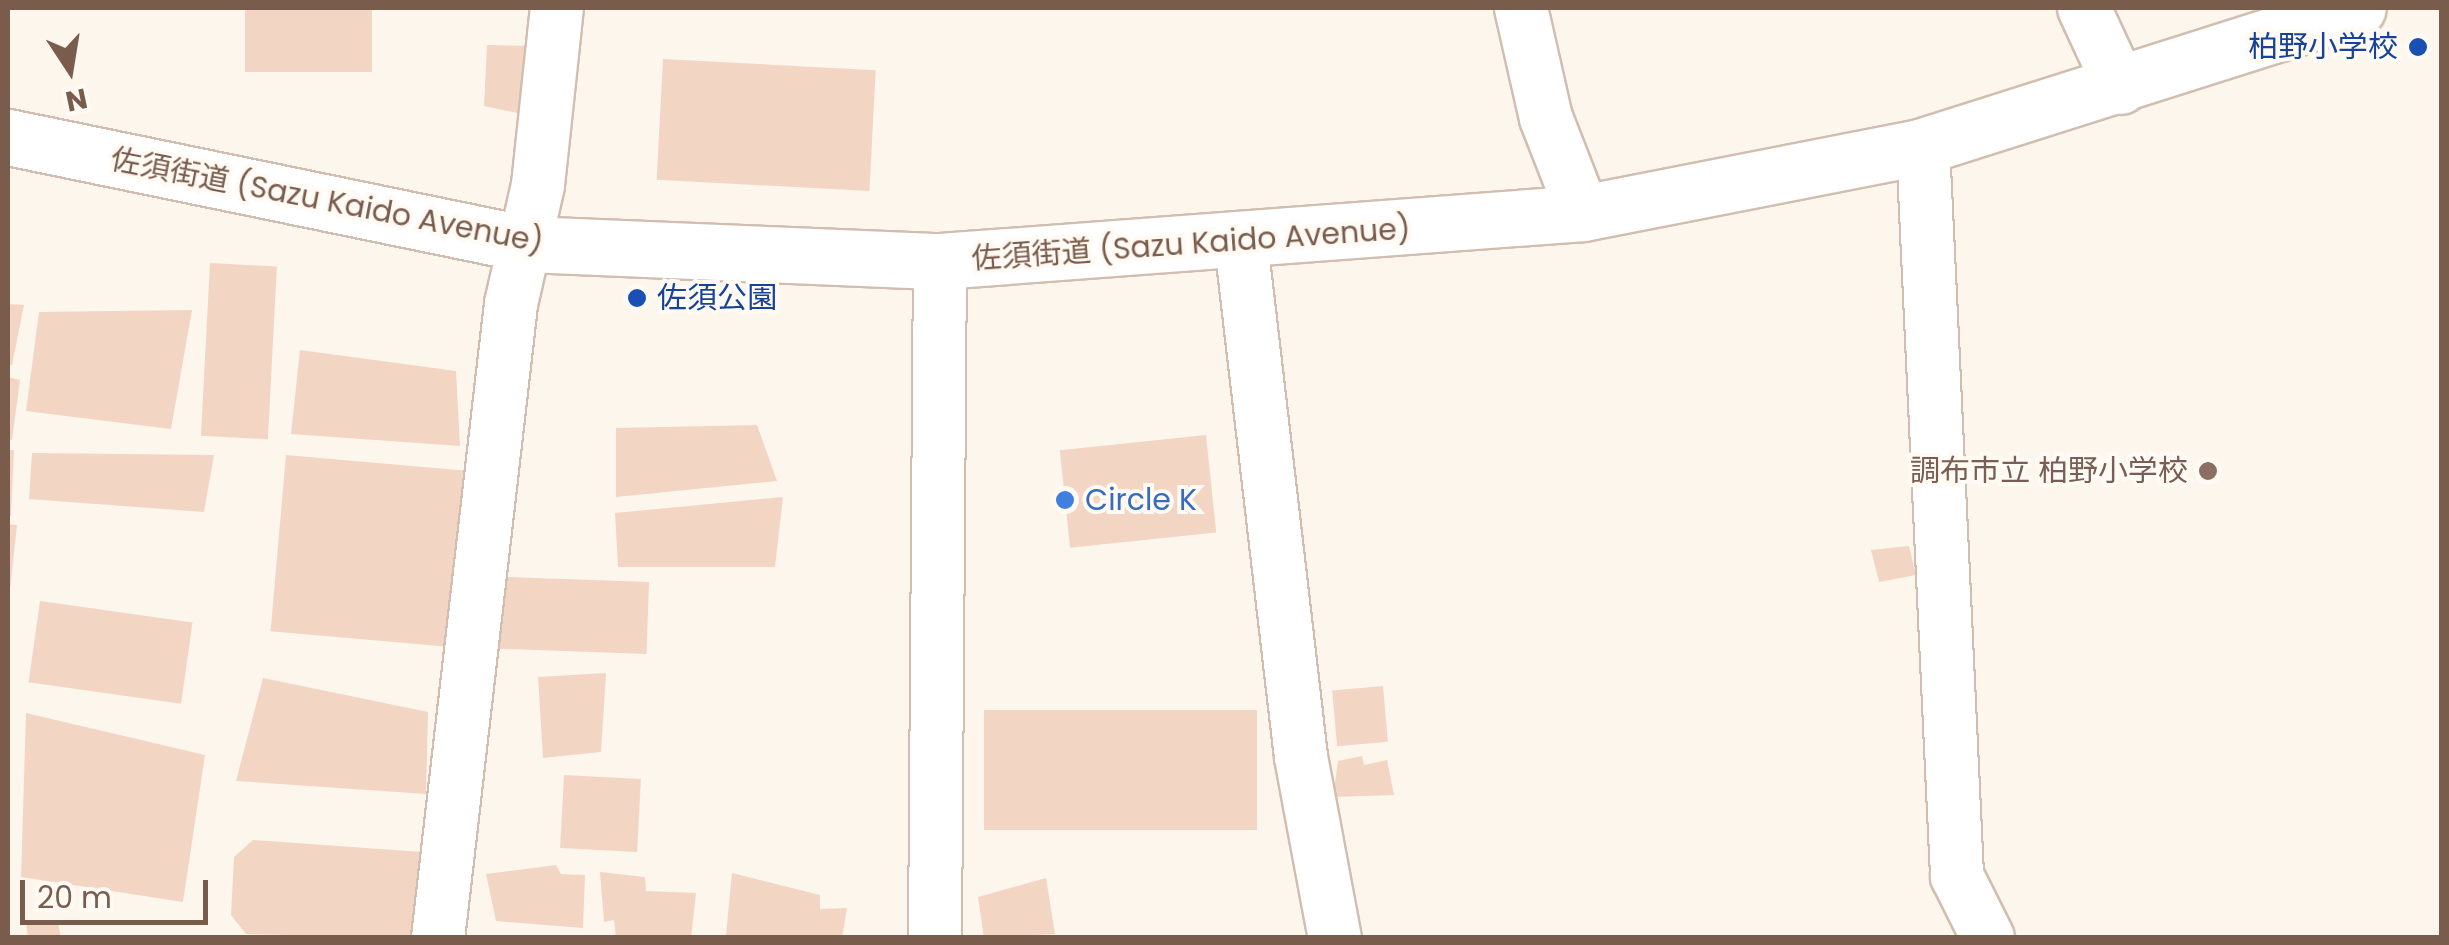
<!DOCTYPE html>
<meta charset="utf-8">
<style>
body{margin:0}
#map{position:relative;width:2449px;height:945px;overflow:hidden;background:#fdf6ec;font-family:Poppins,"Noto Sans JP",sans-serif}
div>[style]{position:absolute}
.building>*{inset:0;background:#f3d5c3;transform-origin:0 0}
.roads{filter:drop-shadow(2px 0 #d1beb0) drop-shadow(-2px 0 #d1beb0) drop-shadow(0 2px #d1beb0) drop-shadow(0 -2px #d1beb0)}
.street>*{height:52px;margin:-26px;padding:0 26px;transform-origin:26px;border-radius:26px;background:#fff}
.secondary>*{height:55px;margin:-27.5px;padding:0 27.5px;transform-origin:27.5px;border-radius:27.5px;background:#fff}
.dots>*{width:28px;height:28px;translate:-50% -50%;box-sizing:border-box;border:5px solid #fffaf3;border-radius:50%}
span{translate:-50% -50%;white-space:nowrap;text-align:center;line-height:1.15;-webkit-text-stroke:8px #fffaf3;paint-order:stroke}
.transit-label{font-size:30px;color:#164399}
.right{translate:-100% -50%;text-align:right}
.left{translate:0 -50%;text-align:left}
.street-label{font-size:30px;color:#7a5c4d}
.education-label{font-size:30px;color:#785e54}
.shop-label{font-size:30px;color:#366cbe}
.frame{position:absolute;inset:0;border:10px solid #7a5c4d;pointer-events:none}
.north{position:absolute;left:20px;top:20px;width:100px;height:100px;-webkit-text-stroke:8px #fffaf3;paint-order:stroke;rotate:168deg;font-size:28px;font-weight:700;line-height:40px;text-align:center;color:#7a5c4d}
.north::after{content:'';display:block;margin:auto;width:35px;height:45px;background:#7a5c4d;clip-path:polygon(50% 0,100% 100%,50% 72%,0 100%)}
.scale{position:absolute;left:20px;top:880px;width:188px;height:45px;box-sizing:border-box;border:5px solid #7a5c4d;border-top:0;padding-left:12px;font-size:30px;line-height:35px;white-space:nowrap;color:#7a5c4d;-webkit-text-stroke:8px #fffaf3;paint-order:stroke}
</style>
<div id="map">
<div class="building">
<i style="left:245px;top:8px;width:127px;height:64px"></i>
<i style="clip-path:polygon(487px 45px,533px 46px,532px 116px,484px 106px)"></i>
<i style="left:663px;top:59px;width:213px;height:121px;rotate:3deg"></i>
<i style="left:210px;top:263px;width:67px;height:173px;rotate:3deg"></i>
<i style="clip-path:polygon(8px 304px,24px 305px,12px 365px,8px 365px)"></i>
<i style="clip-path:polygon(192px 310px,171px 429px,26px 411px,39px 312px)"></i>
<i style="clip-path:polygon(300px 350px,456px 371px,460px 446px,291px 434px)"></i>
<i style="clip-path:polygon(8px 377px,20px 380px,12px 440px,8px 439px)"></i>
<i style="clip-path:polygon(757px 425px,777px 481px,616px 497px,616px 428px)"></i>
<i style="left:1206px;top:435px;width:98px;height:147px;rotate:84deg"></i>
<i style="clip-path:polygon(8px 450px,14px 450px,11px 516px,8px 516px)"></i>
<i style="clip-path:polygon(32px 453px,214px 455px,204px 512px,29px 499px)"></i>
<i style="left:286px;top:455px;width:178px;height:177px;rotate:5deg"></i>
<i style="clip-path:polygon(783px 497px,775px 567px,618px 567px,615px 513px)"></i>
<i style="left:8px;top:524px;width:9px;height:62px;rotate:6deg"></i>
<i style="clip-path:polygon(1909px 546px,1916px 575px,1879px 582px,1871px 550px)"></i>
<i style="left:649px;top:582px;width:72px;height:148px;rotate:92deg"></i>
<i style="left:40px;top:601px;width:154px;height:82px;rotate:8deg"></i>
<i style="clip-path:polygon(606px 673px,601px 752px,543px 758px,538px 677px)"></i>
<i style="clip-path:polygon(263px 678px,428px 712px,426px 794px,236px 781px)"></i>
<i style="left:1383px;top:686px;width:56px;height:51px;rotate:85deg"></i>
<i style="left:984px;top:710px;width:273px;height:120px"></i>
<i style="clip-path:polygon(26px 713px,205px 755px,183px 902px,21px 877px)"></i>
<i style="clip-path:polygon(1362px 756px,1364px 765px,1387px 760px,1394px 795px,1333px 797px,1338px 761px)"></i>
<i style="left:564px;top:775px;width:77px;height:73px;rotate:3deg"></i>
<i style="clip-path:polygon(253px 840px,422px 852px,412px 938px,246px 934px,231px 915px,234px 857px)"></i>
<i style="clip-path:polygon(556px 865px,561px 874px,585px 875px,583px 928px,496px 921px,486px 874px)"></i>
<i style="clip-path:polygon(600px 872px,645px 877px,646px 891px,696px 893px,691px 938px,616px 938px,614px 920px,604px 922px)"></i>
<i style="clip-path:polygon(732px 873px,820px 895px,820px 909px,847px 908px,842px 938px,726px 935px)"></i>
<i style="clip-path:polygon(1046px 878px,1055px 934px,984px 938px,978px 897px)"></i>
<i style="clip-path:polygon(26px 923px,58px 923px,61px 938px,28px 938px)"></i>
</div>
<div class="roads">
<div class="street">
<i style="left:1521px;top:8px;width:113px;rotate:77.2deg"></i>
<i style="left:1546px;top:118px;width:102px;rotate:68.7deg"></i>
<i style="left:2084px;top:8px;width:88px;rotate:65.2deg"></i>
<i style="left:1923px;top:146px;width:731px;rotate:87.33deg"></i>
<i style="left:1957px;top:876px;width:69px;rotate:63.4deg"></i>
<i style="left:1241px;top:243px;width:517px;rotate:83.34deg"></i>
<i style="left:1301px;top:757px;width:184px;rotate:79.4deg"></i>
<i style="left:438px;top:938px;width:638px;rotate:-83.43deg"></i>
<i style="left:511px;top:304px;width:122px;rotate:-77.2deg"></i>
<i style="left:538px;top:185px;width:178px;rotate:-83.9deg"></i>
<i style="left:935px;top:938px;width:677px;rotate:-89.58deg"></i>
</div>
<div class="secondary">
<i style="left:8px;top:137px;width:530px;rotate:11.65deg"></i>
<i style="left:527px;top:244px;width:413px;rotate:2.4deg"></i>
<i style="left:940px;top:261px;width:645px;rotate:-4.27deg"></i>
<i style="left:1583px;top:213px;width:347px;rotate:-11.1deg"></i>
<i style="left:1923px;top:146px;width:456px;rotate:-17.6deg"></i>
</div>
</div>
<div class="dots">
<i style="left:2418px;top:47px;background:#1a4fb4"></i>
<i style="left:637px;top:298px;background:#1a4fb4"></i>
<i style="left:2208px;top:471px;background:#8d6e63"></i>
<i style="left:1065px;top:500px;background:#3f7fe0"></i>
</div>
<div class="transit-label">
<span class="right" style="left:2398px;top:47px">柏野小学校</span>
<span class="left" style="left:657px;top:298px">佐須公園</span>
</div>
<div class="street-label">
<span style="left:327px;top:201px;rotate:11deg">佐須街道 (Sazu Kaido Avenue)</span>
<span style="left:1191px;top:244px;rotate:-4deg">佐須街道 (Sazu Kaido Avenue)</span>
</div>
<div class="education-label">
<span class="right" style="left:2188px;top:471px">調布市立 柏野小学校</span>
</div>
<div class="shop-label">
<span class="left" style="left:1085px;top:500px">Circle K</span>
</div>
<div class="frame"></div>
<div class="north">N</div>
<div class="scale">20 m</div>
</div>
